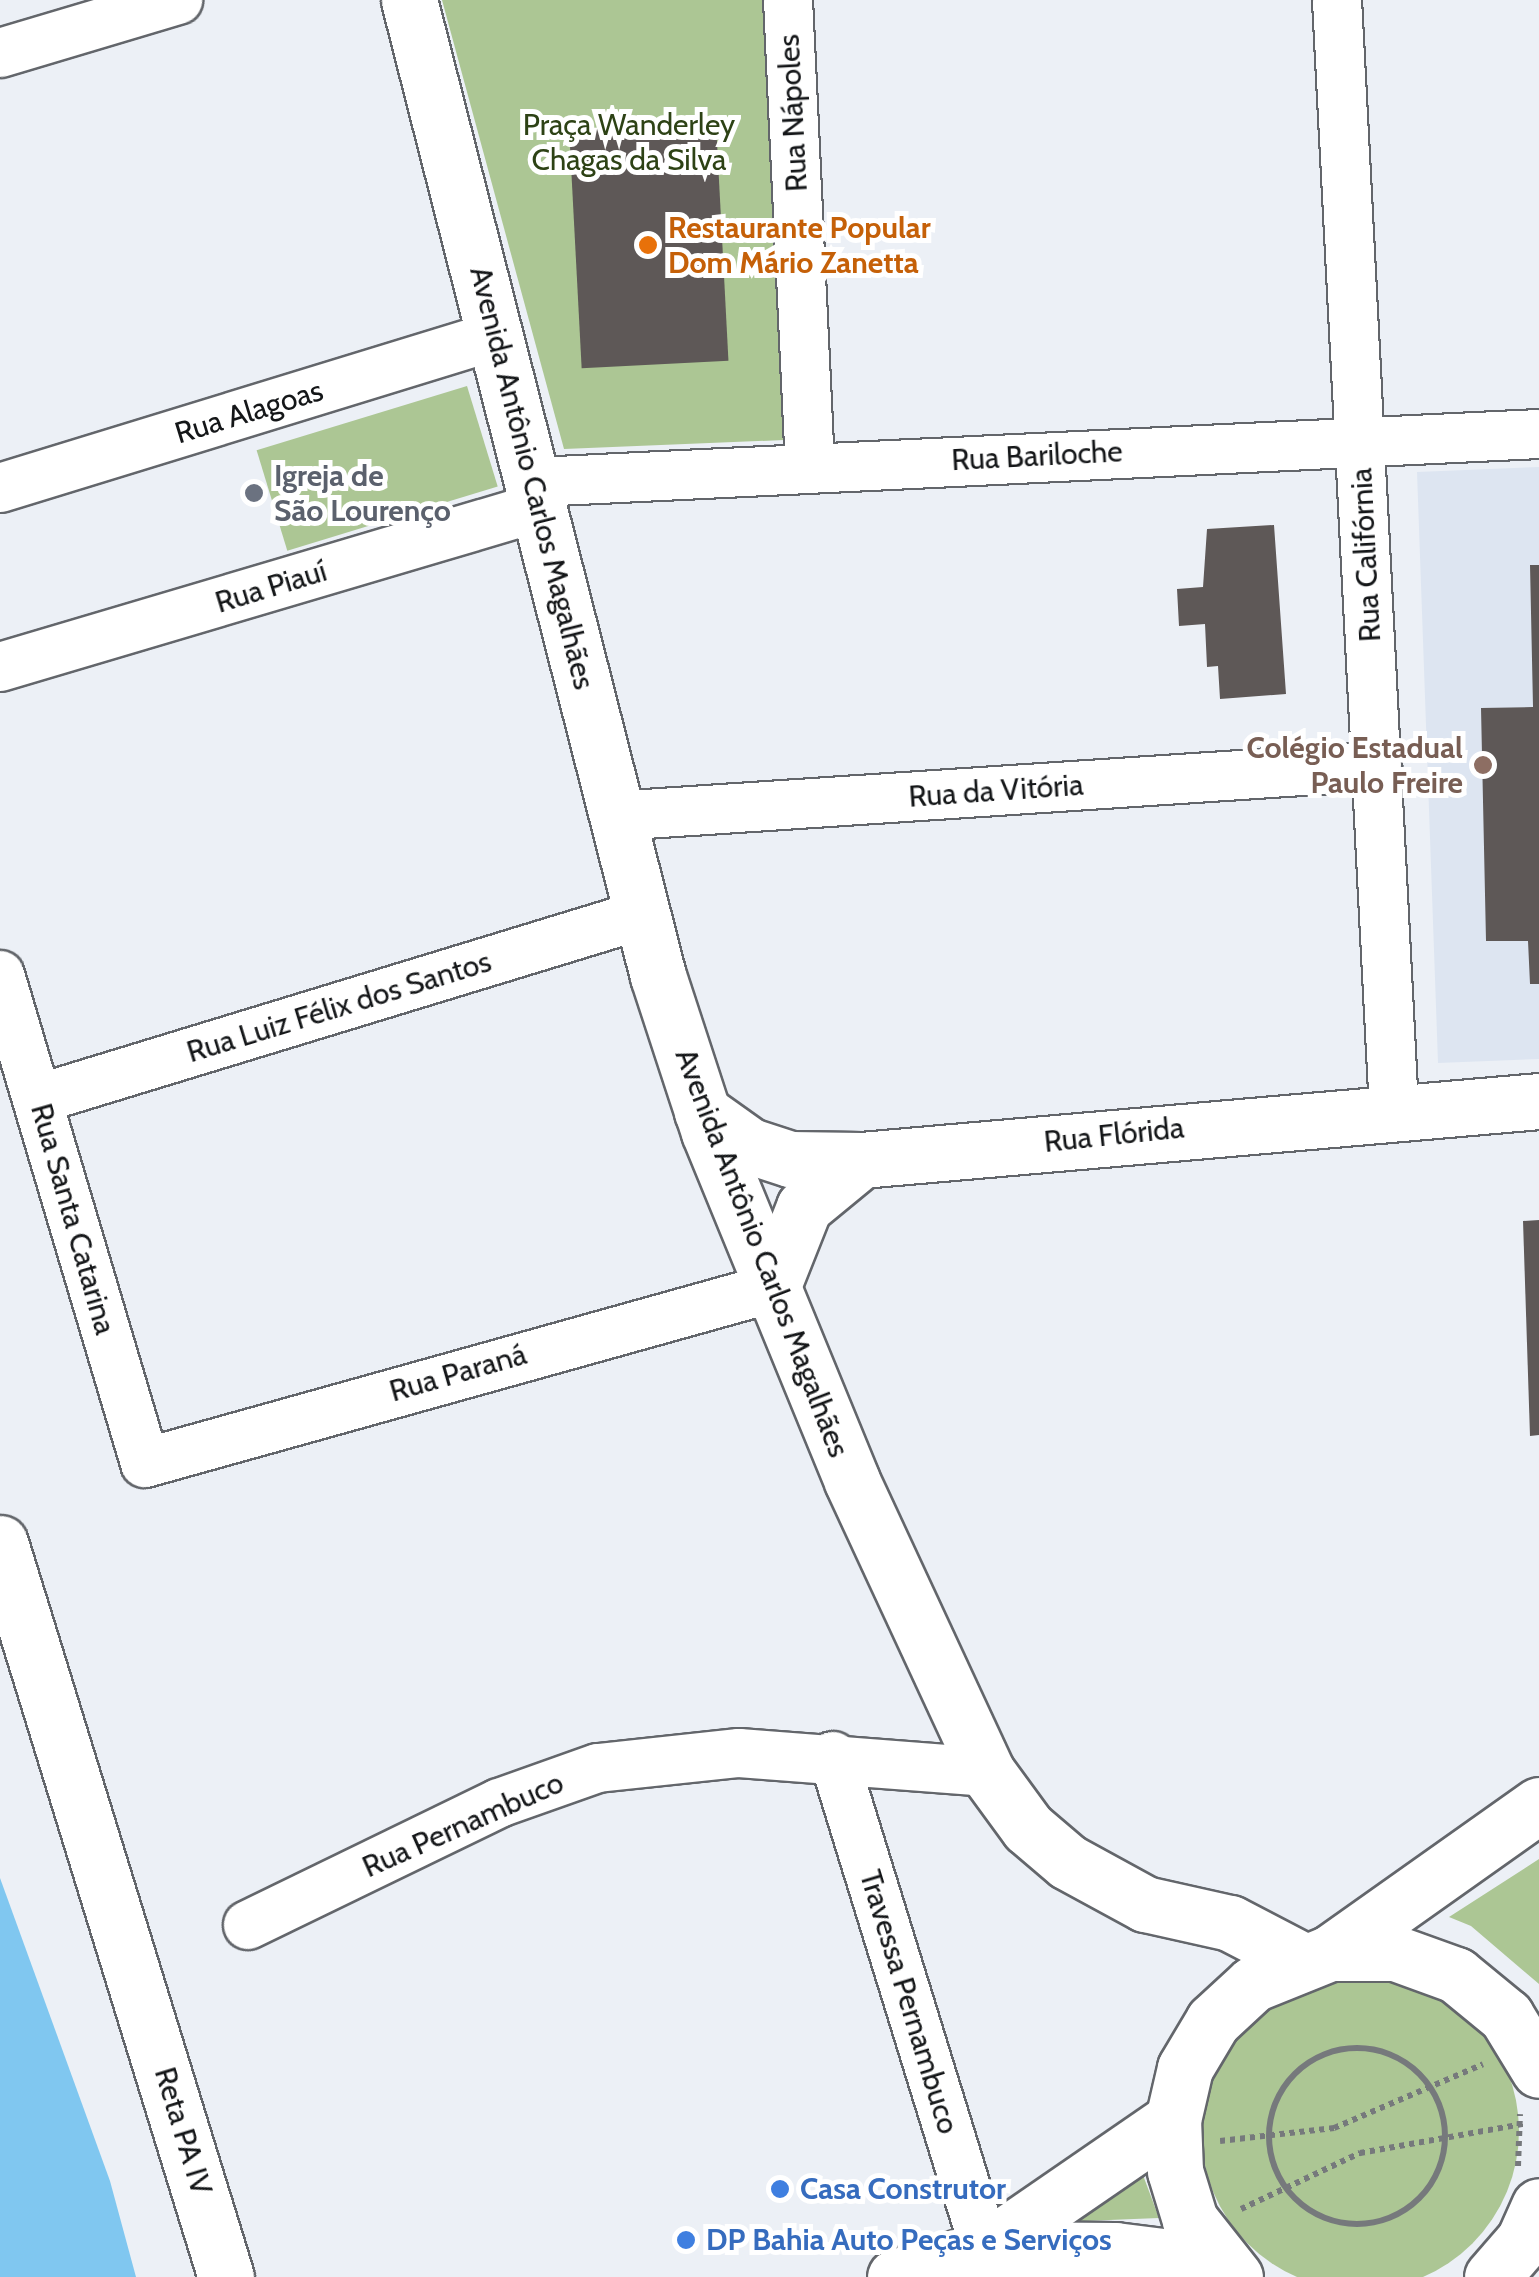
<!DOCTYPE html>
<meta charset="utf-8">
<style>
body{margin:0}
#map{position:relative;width:1539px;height:2277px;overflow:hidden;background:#ecf0f6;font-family:Cabin,sans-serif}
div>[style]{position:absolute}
.built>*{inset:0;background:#dde5f1}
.green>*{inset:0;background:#acc694;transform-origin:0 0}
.round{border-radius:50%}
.water>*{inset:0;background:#80c7f0}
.building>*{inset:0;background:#5e5857;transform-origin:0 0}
.path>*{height:6px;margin-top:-3px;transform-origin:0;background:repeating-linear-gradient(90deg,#76797c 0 5px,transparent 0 10px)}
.path>.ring{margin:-3px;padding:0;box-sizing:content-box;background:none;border:6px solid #76797c;border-radius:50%}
.roads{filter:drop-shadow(2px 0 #63666b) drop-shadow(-2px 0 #63666b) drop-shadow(0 2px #63666b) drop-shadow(0 -2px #63666b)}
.minor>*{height:48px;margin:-24px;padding:0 24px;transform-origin:24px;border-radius:24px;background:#fff}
.tertiary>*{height:55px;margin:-27.5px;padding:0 27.5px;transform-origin:27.5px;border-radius:27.5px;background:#fff}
.dots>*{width:28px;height:28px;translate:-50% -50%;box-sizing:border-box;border:5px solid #fff;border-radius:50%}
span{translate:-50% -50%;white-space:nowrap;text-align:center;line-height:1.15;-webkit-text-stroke:10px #fff;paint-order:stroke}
.street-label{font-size:30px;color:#141618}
.park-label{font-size:30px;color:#2d4215}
.food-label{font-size:30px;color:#c56008;font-weight:700}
.left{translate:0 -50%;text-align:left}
.worship-label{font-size:30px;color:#5b616d;font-weight:700}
.education-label{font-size:30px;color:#785e54;font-weight:700}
.right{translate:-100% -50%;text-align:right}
.shop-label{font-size:30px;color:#366cbe;font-weight:700}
</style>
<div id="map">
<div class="built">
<i style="clip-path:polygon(1539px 467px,1539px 1059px,1438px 1063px,1417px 472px)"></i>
</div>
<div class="green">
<i style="clip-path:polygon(442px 0,765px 0,784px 440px,564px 449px)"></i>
<i style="left:467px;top:386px;width:105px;height:220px;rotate:73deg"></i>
<i style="clip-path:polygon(1539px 1859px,1539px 1984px,1471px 1926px,1449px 1917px)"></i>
<i class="round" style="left:1201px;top:1972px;width:318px;height:318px"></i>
<i style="clip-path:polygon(1137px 2159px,1159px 2218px,1059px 2222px)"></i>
</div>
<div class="water">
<i style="clip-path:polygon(0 1878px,110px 2181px,136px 2277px,0 2277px)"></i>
</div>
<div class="building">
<i style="left:716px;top:123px;width:238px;height:147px;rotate:87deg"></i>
<i style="clip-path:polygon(1274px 525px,1286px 694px,1220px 699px,1218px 666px,1207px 667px,1205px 624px,1179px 626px,1177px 589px,1203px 587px,1207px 529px)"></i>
<i style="clip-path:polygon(1530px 565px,1539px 565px,1539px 984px,1530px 984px,1528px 941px,1486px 941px,1481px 708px,1533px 707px)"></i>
<i style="clip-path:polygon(1539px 1220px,1539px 1435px,1530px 1436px,1523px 1221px)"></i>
</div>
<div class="path">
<i class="ring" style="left:1269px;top:2048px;width:170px;height:170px"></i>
<i style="left:1220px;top:2141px;width:115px;rotate:-6.5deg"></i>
<i style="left:1334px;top:2128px;width:162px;rotate:-23.2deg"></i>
<i style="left:1518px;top:2166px;width:52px;rotate:-87.8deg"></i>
<i style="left:1241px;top:2209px;width:132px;rotate:-25.2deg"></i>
<i style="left:1360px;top:2153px;width:166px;rotate:-10.1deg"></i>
</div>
<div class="roads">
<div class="minor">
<i style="left:788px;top:0;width:468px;rotate:87.3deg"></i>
<i style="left:1337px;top:0;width:1111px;rotate:87.06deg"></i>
<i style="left:0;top:53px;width:186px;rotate:-16.6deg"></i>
<i style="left:536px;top:482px;width:1004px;rotate:-2.74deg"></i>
<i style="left:0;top:488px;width:521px;rotate:-17.08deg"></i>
<i style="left:0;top:667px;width:566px;rotate:-16.52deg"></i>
<i style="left:615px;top:816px;width:764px;rotate:-3.75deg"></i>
<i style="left:0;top:975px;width:509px;rotate:73.45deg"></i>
<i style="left:145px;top:1463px;width:651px;rotate:-15.59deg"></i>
<i style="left:38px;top:1099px;width:630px;rotate:-16.97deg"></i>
<i style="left:833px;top:1756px;width:516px;rotate:72.86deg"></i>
<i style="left:248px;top:1925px;width:279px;rotate:-25.9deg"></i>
<i style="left:499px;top:1803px;width:105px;rotate:-19.5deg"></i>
<i style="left:598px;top:1768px;width:142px;rotate:-6.1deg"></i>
<i style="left:739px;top:1753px;width:249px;rotate:4.4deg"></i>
</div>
<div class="tertiary">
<i style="left:409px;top:0;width:1007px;rotate:75.69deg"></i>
<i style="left:658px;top:976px;width:164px;rotate:71.9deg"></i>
<i style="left:709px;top:1132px;width:377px;rotate:67.7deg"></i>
<i style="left:852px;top:1481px;width:321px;rotate:65.1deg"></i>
<i style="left:987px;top:1772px;width:69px;rotate:53.8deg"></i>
<i style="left:1028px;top:1828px;width:52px;rotate:40.4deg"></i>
<i style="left:1068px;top:1862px;width:88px;rotate:28.6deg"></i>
<i style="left:1145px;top:1904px;width:87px;rotate:12.6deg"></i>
<i style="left:1230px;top:1923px;width:80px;rotate:27.5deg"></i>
<i style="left:702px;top:1112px;width:59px;rotate:35.3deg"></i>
<i style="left:750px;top:1146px;width:42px;rotate:18deg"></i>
<i style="left:790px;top:1159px;width:71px;rotate:0.8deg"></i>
<i style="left:861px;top:1160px;width:681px;rotate:-4.97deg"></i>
<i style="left:772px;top:1288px;width:87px;rotate:-68.4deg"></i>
<i style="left:804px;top:1207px;width:74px;rotate:-39.5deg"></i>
<i style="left:0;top:1543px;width:768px;rotate:72.89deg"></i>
<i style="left:1330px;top:1953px;width:256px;rotate:-35.3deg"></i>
<i style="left:985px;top:2249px;width:228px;rotate:-34.5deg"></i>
<i style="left:895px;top:2277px;width:94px;rotate:-17.3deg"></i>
<i style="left:985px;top:2249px;width:130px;rotate:0.4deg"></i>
<i style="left:1115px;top:2250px;width:104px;rotate:7.2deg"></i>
<i style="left:1235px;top:2277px;width:73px;rotate:-128.3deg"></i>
<i style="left:1190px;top:2220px;width:51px;rotate:-107deg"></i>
<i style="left:1175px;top:2171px;width:51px;rotate:-92.2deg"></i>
<i style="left:1173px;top:2120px;width:53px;rotate:-77deg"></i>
<i style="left:1185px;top:2068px;width:55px;rotate:-59.2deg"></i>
<i style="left:1213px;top:2021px;width:54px;rotate:-42.8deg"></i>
<i style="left:1253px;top:1984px;width:83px;rotate:-21.9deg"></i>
<i style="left:1330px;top:1953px;width:65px"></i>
<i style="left:1395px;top:1953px;width:65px;rotate:19.8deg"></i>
<i style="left:1456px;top:1975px;width:65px;rotate:39.4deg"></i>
<i style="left:1506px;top:2016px;width:63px;rotate:58.6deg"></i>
<i style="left:1492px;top:2277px;width:49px;rotate:-49.1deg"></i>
<i style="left:1524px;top:2240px;width:37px;rotate:-66deg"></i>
</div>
</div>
<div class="dots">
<i style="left:648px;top:245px;background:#e8710a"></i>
<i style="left:254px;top:493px;background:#6b7280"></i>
<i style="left:1483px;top:765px;background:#8d6e63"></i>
<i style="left:780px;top:2189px;background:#3f7fe0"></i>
<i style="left:686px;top:2240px;background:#3f7fe0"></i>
</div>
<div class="street-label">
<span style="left:793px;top:113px;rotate:-93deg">Rua Nápoles</span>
<span style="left:249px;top:412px;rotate:-17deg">Rua Alagoas</span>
<span style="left:1037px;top:456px;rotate:-3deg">Rua Bariloche</span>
<span style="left:532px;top:478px;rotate:76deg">Avenida Antônio Carlos Magalhães</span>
<span style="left:1366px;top:555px;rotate:-93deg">Rua Califórnia</span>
<span style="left:271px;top:587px;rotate:-17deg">Rua Piauí</span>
<span style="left:996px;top:791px;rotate:-4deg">Rua da Vitória</span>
<span style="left:339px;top:1007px;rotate:-17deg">Rua Luiz Félix dos Santos</span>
<span style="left:1114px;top:1135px;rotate:-6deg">Rua Flórida</span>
<span style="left:73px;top:1219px;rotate:74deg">Rua Santa Catarina</span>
<span style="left:762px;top:1253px;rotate:69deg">Avenida Antônio Carlos Magalhães</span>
<span style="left:458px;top:1373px;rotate:-16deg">Rua Paraná</span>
<span style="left:463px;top:1825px;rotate:-24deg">Rua Pernambuco</span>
<span style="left:909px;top:2002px;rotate:73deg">Travessa Pernambuco</span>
<span style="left:183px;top:2131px;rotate:73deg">Reta PA IV</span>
</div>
<div class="park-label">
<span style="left:629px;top:142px">Praça Wanderley<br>Chagas da Silva</span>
</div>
<div class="food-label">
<span class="left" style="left:668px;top:245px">Restaurante Popular<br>Dom Mário Zanetta</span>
</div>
<div class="worship-label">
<span class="left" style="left:274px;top:493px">Igreja de<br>São Lourenço</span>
</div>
<div class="education-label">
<span class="right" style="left:1463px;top:765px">Colégio Estadual<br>Paulo Freire</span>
</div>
<div class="shop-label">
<span class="left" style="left:800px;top:2189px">Casa Construtor</span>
<span class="left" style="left:706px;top:2240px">DP Bahia Auto Peças e Serviços</span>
</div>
</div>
